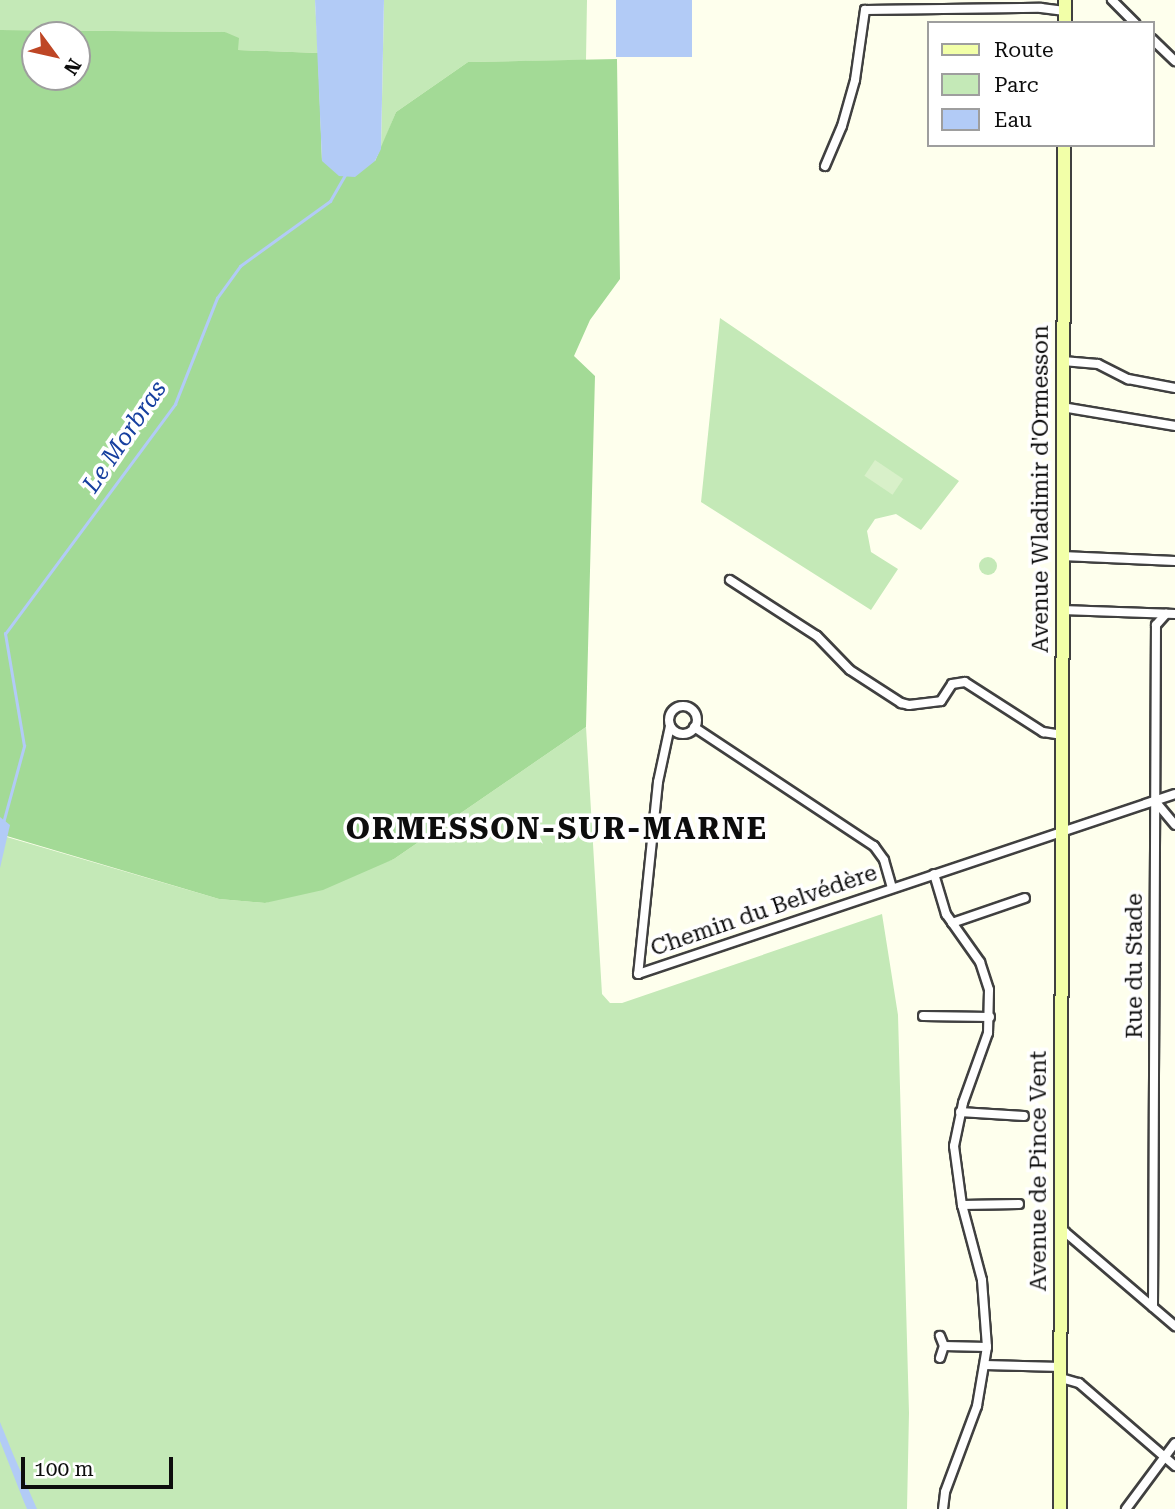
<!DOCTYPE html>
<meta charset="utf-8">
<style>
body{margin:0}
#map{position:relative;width:1175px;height:1509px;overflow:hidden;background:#feffed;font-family:"Roboto Serif",serif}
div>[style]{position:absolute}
.green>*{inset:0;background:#c4e9b7}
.round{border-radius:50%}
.forest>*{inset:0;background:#a3da96}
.pitch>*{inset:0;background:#d8f0c9;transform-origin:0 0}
.water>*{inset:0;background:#b2cbf6;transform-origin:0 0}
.stream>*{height:2.5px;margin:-1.25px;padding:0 1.25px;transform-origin:1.25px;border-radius:1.25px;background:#b2cbf6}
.roads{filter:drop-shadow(2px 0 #404040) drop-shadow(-2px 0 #404040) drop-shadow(0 2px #404040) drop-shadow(0 -2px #404040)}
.minor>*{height:8px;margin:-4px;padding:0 4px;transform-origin:4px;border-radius:4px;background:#fff}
.minor>.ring{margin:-4px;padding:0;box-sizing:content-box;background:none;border:8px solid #fff;border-radius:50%}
.secondary>*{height:12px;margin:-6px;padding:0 6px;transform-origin:6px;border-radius:6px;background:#f2ffa8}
span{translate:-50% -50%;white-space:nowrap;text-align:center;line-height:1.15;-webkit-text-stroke:7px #fff;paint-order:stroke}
.street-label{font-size:23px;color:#0d0d0d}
.water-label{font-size:24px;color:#163f9f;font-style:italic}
.district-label{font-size:30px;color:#0d0d0d;font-weight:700;letter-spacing:2px}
.legend{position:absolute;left:927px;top:21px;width:228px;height:126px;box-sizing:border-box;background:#fff;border:2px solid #9e9e9e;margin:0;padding:9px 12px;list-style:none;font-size:21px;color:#0d0d0d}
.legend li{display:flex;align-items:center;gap:14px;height:35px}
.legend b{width:35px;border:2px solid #9e9e9e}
.north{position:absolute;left:21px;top:21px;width:70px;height:70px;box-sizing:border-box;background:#fff;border:2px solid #9e9e9e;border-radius:50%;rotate:123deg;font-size:19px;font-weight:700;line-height:28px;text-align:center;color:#0d0d0d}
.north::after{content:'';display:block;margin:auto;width:24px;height:32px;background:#be4625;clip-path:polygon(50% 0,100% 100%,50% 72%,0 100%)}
.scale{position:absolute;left:21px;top:1457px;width:152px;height:32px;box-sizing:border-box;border:4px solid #0d0d0d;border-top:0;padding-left:9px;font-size:21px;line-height:24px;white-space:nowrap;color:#0d0d0d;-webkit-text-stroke:5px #fff;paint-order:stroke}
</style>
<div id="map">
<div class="green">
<i style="clip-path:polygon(0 0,315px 0,318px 53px,238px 50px,225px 32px,0 30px)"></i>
<i style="clip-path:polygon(384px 0,587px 0,586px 60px,468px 62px,396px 112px,381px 149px)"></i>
<i style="clip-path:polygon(720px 318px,959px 481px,921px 530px,896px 514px,875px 519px,867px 531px,871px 552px,898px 569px,871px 610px,701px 502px)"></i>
<i class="round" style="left:979px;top:557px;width:18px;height:18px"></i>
<i style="clip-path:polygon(586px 727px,602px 994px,610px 1003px,622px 1003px,882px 914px,898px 1015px,909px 1413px,907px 1509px,0 1509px,0 835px,219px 899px,265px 903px,394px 859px)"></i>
</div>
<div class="forest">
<i style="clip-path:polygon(evenodd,0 30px,225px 32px,239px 38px,238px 50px,318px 53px,322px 161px,375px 161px,396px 112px,468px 62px,617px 59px,620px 279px,590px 320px,574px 356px,595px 376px,586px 727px,394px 859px,323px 890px,265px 903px,219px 899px,0 834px,0 30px,35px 35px,77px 35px,77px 77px,35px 77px,35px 35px)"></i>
</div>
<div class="pitch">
<i style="left:875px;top:460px;width:34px;height:19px;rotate:34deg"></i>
</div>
<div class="water">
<i style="clip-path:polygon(315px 0,384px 0,381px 149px,375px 161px,355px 177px,339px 176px,322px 161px)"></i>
<i style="left:616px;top:0;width:76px;height:57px"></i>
<i style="clip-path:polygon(0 817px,10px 825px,0 868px)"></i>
<i style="clip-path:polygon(0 1422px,13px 1454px,37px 1509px,27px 1509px,24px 1502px,0 1441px)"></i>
</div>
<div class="stream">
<i style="left:3px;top:823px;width:80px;rotate:-74.7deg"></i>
<i style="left:24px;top:746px;width:114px;rotate:-99.6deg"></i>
<i style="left:5px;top:634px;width:286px;rotate:-53.5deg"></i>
<i style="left:175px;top:404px;width:114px;rotate:-68.4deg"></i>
<i style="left:217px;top:298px;width:39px;rotate:-54deg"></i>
<i style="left:240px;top:266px;width:111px;rotate:-35.8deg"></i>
<i style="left:330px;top:201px;width:30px;rotate:-60deg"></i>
</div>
<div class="roads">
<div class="minor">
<i style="left:1112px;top:0;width:33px;rotate:45deg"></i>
<i style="left:1152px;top:39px;width:32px;rotate:44deg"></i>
<i style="left:825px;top:166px;width:43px;rotate:-67deg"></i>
<i style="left:842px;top:126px;width:48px;rotate:-74.2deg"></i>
<i style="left:855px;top:80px;width:71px;rotate:-81.9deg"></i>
<i style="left:865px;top:10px;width:176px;rotate:-0.7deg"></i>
<i style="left:1041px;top:8px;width:24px;rotate:7deg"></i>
<i style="left:1063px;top:361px;width:35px;rotate:5deg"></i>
<i style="left:1098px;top:364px;width:34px;rotate:27deg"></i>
<i style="left:1128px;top:379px;width:48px;rotate:10.8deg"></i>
<i style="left:1062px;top:407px;width:115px;rotate:9.5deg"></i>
<i style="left:1062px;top:556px;width:113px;rotate:2.5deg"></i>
<i style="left:730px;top:580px;width:103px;rotate:32.8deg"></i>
<i style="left:817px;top:636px;width:47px;rotate:45.9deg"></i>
<i style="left:850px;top:670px;width:61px;rotate:32.9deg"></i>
<i style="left:901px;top:703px;width:8px;rotate:14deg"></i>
<i style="left:909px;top:705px;width:32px;rotate:-7deg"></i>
<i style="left:941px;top:701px;width:20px;rotate:-57deg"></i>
<i style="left:952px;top:684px;width:13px;rotate:-9deg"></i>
<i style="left:965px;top:682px;width:93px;rotate:32.7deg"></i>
<i style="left:1043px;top:732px;width:18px;rotate:9deg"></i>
<i style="left:1062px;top:610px;width:113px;rotate:2deg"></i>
<i class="ring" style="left:669px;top:706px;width:20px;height:20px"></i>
<i style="left:670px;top:726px;width:57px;rotate:102.1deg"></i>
<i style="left:658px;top:782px;width:193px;rotate:95.9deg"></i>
<i style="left:638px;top:974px;width:566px;rotate:-18.53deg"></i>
<i style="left:694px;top:727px;width:216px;rotate:33.5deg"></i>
<i style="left:874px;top:846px;width:17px;rotate:54deg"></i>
<i style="left:884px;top:860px;width:29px;rotate:74deg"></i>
<i style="left:1155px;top:801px;width:31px;rotate:50deg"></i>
<i style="left:934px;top:874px;width:42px;rotate:73.3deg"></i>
<i style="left:946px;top:914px;width:59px;rotate:54.7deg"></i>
<i style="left:980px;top:962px;width:29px;rotate:72deg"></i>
<i style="left:989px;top:990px;width:43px;rotate:91.3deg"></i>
<i style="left:988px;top:1033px;width:74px;rotate:109.7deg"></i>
<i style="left:963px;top:1103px;width:44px;rotate:101.8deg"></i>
<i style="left:954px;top:1146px;width:60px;rotate:82.3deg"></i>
<i style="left:962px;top:1205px;width:57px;rotate:-1deg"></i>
<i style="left:952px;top:923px;width:77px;rotate:-18.9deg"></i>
<i style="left:923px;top:1016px;width:67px;rotate:0.9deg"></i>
<i style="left:960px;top:1112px;width:64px;rotate:3.6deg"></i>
<i style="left:1060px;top:1232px;width:5px"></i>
<i style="left:1065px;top:1232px;width:145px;rotate:40.5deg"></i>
<i style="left:1153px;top:1307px;width:682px;rotate:-89.75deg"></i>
<i style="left:1156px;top:625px;width:15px;rotate:-48deg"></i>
<i style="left:944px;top:1346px;width:43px;rotate:1.3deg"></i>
<i style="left:940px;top:1358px;width:13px;rotate:-72deg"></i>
<i style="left:944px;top:1346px;width:11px;rotate:-112deg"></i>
<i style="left:985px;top:1365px;width:76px;rotate:1.5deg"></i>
<i style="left:1061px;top:1378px;width:19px;rotate:16deg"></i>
<i style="left:1079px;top:1383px;width:127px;rotate:40.8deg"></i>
<i style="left:943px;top:1509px;width:17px;rotate:-83deg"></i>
<i style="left:945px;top:1492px;width:92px;rotate:-69.6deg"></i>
<i style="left:977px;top:1406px;width:60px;rotate:-80.4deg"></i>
<i style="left:987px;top:1347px;width:67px;rotate:-94.3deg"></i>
<i style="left:982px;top:1280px;width:78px;rotate:-104.9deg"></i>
<i style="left:1126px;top:1509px;width:82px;rotate:-53.4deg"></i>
</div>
<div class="secondary">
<i style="left:1065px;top:23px;width:23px;rotate:-90deg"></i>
<i style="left:1060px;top:1509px;width:1364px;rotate:-89.83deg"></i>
</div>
</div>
<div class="street-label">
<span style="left:1041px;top:489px;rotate:-90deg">Avenue Wladimir d'Ormesson</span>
<span style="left:764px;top:911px;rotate:-19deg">Chemin du Belvédère</span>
<span style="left:1135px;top:966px;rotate:-90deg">Rue du Stade</span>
<span style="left:1039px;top:1171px;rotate:-90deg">Avenue de Pince Vent</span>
</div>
<div class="water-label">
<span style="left:125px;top:437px;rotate:-56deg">Le Morbras</span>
</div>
<div class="district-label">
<span style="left:557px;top:829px">ORMESSON-SUR-MARNE</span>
</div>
<ul class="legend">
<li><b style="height:9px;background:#f2ffa8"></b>Route</li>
<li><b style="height:19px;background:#c4e9b7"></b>Parc</li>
<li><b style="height:19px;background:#b2cbf6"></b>Eau</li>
</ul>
<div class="north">N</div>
<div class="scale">100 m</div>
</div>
